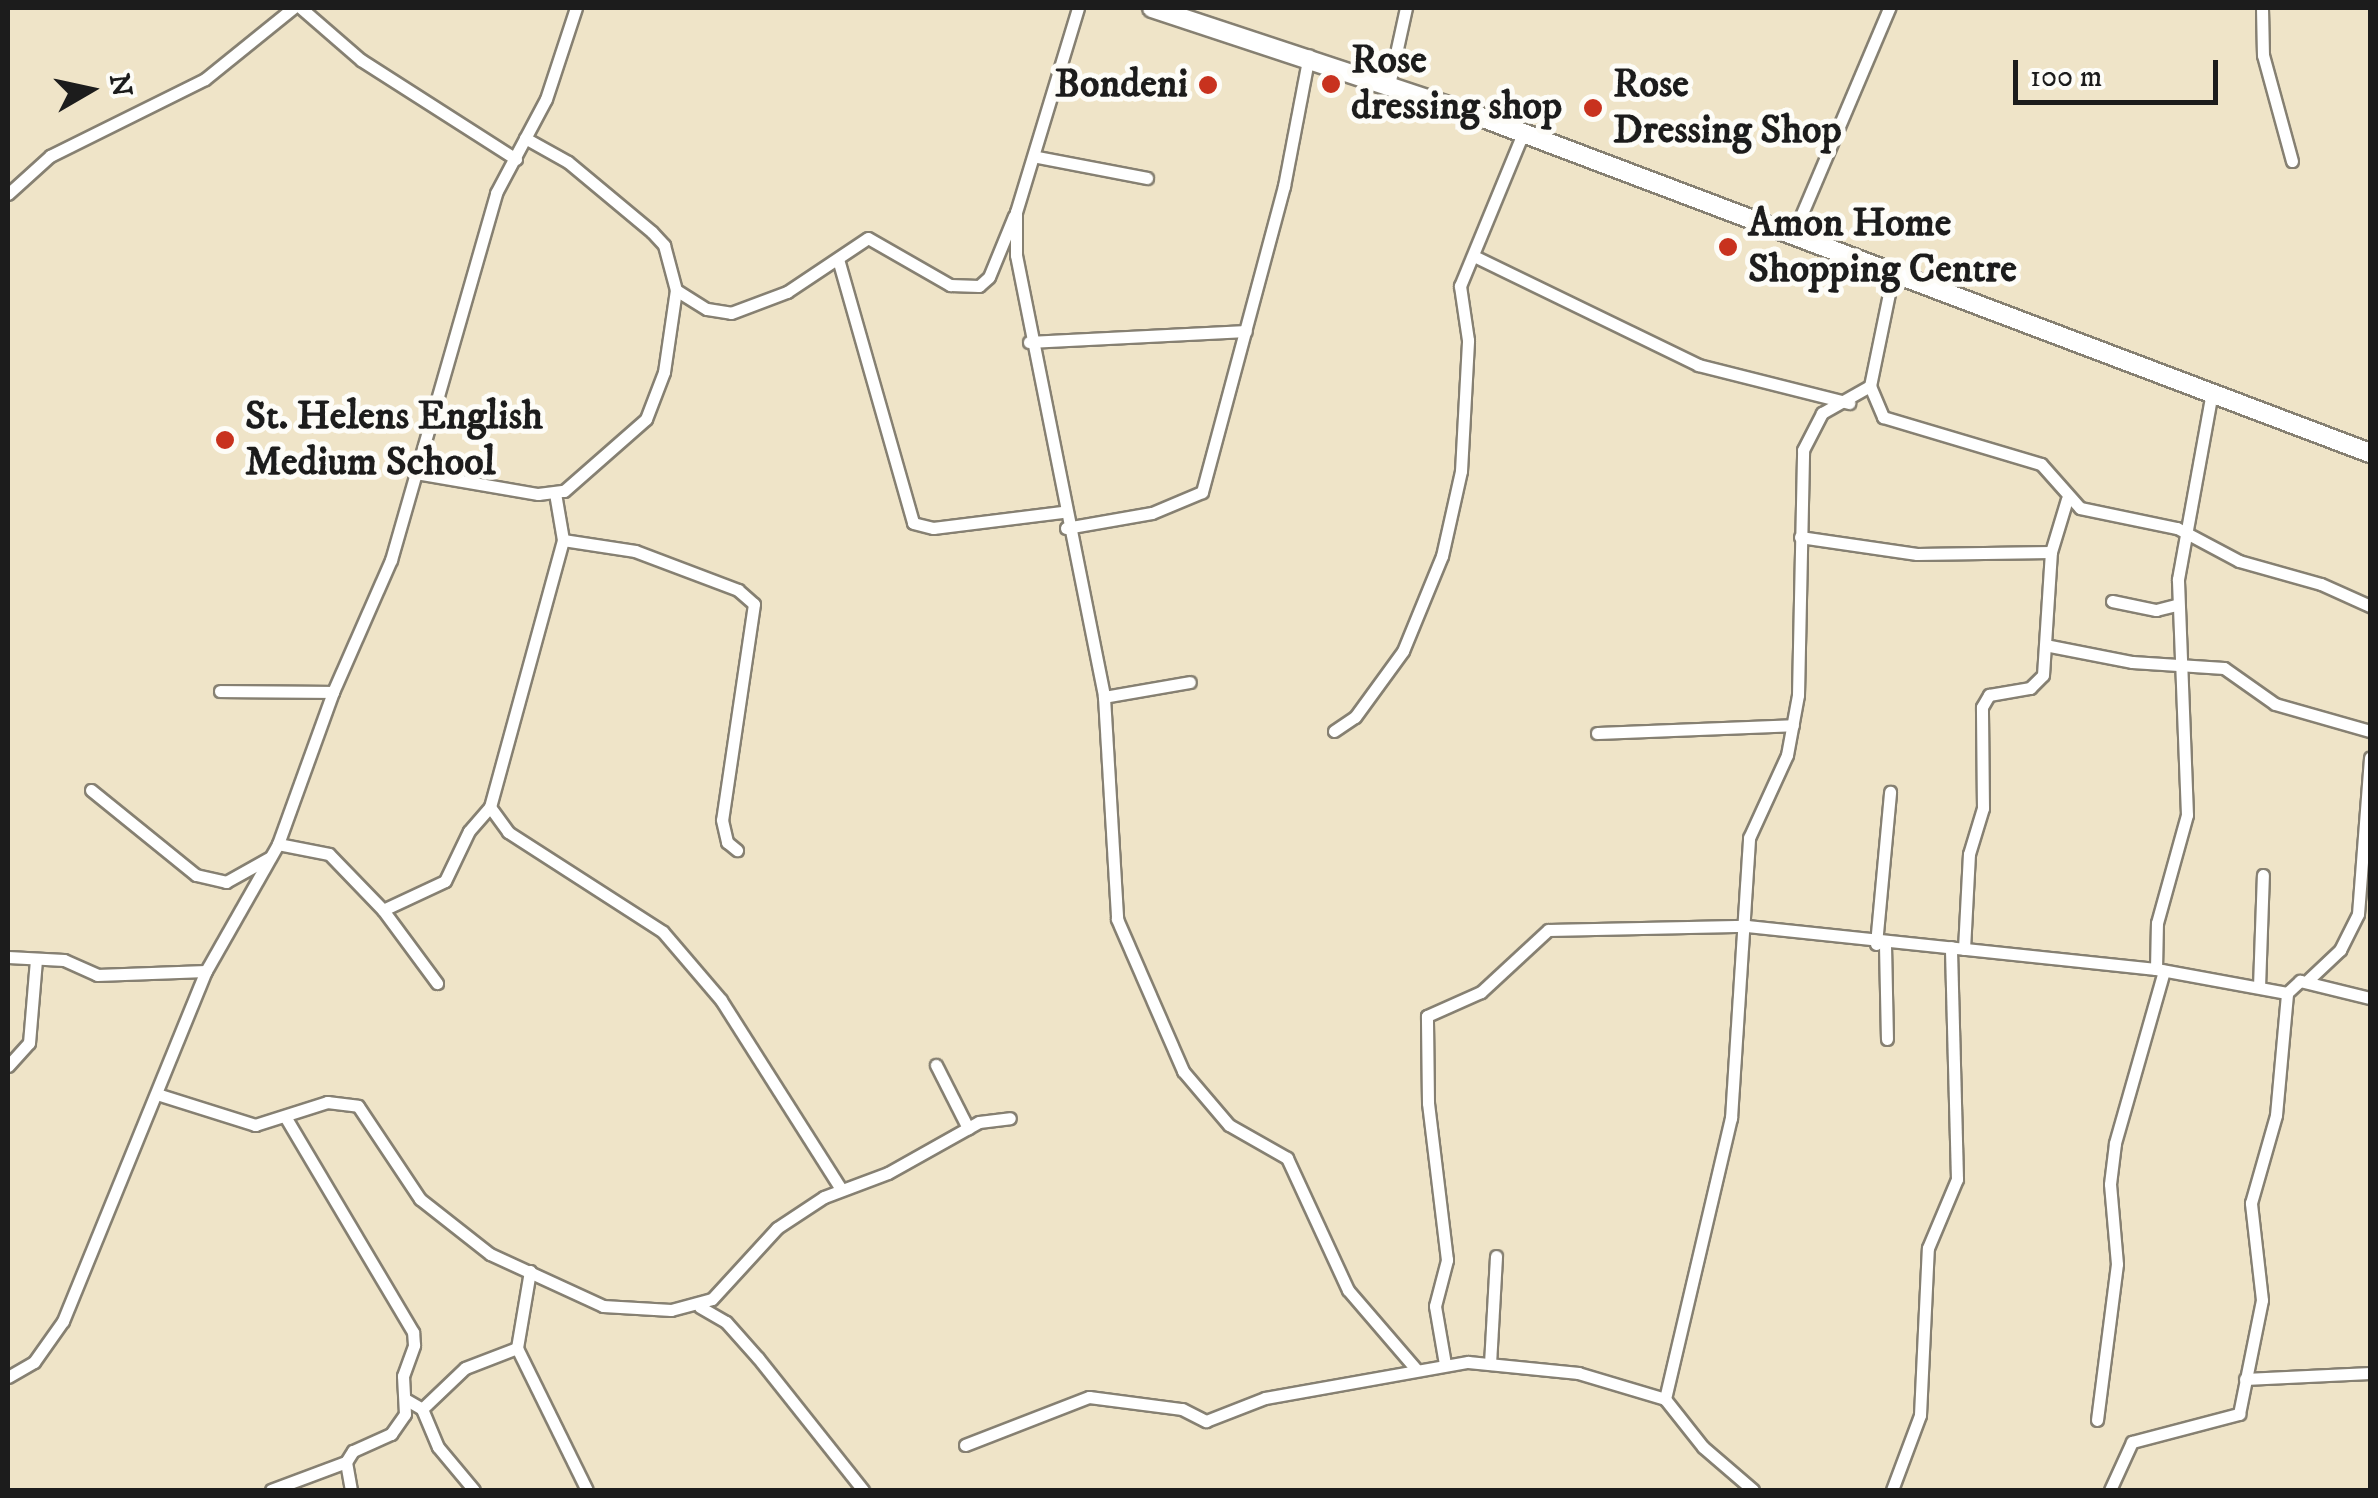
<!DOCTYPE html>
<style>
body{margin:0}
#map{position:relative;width:2378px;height:1498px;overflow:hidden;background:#efe4c8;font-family:"IM FELL DW Pica",serif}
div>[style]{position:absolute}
.roads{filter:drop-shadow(2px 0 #868072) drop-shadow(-2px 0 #868072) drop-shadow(0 2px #868072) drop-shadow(0 -2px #868072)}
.minor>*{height:11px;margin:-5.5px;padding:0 5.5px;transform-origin:5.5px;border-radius:5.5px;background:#fff}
.secondary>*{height:18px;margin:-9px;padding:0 9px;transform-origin:9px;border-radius:9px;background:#fff}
.dots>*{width:28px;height:28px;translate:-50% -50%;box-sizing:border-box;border:5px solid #fdfcf7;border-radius:50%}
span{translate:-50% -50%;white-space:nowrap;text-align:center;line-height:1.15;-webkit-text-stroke:10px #fdfcf7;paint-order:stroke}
.poi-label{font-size:40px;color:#1c1c1c;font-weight:700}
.left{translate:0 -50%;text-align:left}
.right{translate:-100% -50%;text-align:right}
.frame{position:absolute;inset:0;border:10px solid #1c1c1c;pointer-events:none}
.north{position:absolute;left:40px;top:40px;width:100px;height:100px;-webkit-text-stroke:8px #fdfcf7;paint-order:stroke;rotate:81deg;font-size:28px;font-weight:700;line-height:40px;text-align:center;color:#1c1c1c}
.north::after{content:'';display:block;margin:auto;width:35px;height:45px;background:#1c1c1c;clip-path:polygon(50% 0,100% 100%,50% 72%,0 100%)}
.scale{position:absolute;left:2013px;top:60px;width:205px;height:45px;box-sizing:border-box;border:5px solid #1c1c1c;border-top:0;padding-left:12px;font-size:30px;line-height:35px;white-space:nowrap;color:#1c1c1c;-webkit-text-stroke:8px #fdfcf7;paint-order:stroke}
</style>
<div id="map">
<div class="roads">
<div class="minor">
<i style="left:301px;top:8px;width:79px;rotate:40.9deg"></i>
<i style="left:361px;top:60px;width:184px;rotate:32.6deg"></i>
<i style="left:1078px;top:8px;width:213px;rotate:106.9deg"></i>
<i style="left:1016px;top:212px;width:43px;rotate:90deg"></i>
<i style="left:1016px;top:255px;width:451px;rotate:78.7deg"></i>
<i style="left:1104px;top:697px;width:222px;rotate:86.6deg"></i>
<i style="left:1117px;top:919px;width:166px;rotate:66.5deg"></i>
<i style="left:1183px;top:1071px;width:71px;rotate:49.6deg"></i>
<i style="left:1229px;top:1125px;width:67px;rotate:29.6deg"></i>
<i style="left:1287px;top:1158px;width:145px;rotate:65.2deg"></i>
<i style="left:1348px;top:1290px;width:104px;rotate:49.3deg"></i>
<i style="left:2262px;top:8px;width:47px;rotate:88.8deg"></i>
<i style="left:2263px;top:55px;width:110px;rotate:74.7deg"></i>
<i style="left:1389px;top:85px;width:79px;rotate:-77.6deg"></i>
<i style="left:525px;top:138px;width:49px;rotate:29.2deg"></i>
<i style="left:568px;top:162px;width:109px;rotate:39.8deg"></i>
<i style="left:652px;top:232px;width:18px;rotate:47deg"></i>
<i style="left:664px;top:245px;width:47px;rotate:75.1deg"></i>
<i style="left:676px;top:290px;width:36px;rotate:32deg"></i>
<i style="left:707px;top:309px;width:24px;rotate:9deg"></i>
<i style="left:731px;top:313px;width:60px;rotate:-20.6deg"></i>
<i style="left:787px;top:292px;width:97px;rotate:-33.7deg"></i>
<i style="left:868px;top:238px;width:95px;rotate:29.8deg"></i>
<i style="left:950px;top:285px;width:29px;rotate:2deg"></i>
<i style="left:979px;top:286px;width:13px;rotate:-42deg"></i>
<i style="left:989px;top:277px;width:66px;rotate:-67.7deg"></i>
<i style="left:1037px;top:157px;width:112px;rotate:10.8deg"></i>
<i style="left:8px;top:194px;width:57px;rotate:-42.1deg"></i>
<i style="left:50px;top:156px;width:173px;rotate:-26.4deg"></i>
<i style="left:205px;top:79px;width:113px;rotate:-38.9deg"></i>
<i style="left:1792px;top:237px;width:249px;rotate:-67deg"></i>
<i style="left:1476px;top:257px;width:247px;rotate:25.9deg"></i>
<i style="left:1698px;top:365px;width:156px;rotate:14.1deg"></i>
<i style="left:838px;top:259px;width:274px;rotate:74.1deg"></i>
<i style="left:913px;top:523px;width:21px;rotate:14deg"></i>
<i style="left:933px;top:528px;width:130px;rotate:-7.1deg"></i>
<i style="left:1893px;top:274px;width:114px;rotate:101.6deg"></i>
<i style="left:1870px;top:386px;width:34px;rotate:67deg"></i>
<i style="left:1883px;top:417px;width:165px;rotate:16.6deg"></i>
<i style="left:2041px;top:464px;width:59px;rotate:48.4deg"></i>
<i style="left:2080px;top:508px;width:99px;rotate:11.7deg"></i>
<i style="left:2177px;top:528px;width:70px;rotate:28deg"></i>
<i style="left:2239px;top:561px;width:85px;rotate:15.7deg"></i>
<i style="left:2321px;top:584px;width:54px;rotate:24.2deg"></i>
<i style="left:1029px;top:342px;width:217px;rotate:-2.9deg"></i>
<i style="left:416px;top:473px;width:124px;rotate:9.8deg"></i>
<i style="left:538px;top:494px;width:26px;rotate:-7deg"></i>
<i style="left:564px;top:491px;width:109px;rotate:-41.3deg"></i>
<i style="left:646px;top:419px;width:50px;rotate:-69deg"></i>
<i style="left:664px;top:372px;width:83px;rotate:-81.7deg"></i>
<i style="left:555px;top:493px;width:48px;rotate:80.3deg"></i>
<i style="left:1066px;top:528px;width:87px;rotate:-9.9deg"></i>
<i style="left:1152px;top:513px;width:54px;rotate:-22.8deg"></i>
<i style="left:1202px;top:492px;width:317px;rotate:-75deg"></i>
<i style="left:1284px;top:186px;width:133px;rotate:-79.2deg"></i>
<i style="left:1800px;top:537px;width:118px;rotate:8.3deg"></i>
<i style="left:1917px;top:554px;width:134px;rotate:-0.9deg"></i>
<i style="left:2112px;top:601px;width:45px;rotate:11.6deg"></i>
<i style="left:2156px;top:610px;width:21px;rotate:-14deg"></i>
<i style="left:2050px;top:646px;width:84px;rotate:11deg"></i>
<i style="left:2132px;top:662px;width:92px;rotate:3.7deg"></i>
<i style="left:2224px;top:668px;width:62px;rotate:35.2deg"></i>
<i style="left:2275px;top:704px;width:99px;rotate:15.9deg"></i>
<i style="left:220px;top:691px;width:113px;rotate:0.5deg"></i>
<i style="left:1104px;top:697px;width:87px;rotate:-9.9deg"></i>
<i style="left:1334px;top:731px;width:25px;rotate:-34deg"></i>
<i style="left:1355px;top:717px;width:82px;rotate:-54deg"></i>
<i style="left:1403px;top:651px;width:103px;rotate:-67.7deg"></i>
<i style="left:1442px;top:556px;width:87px;rotate:-77.4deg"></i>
<i style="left:1461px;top:471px;width:131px;rotate:-86.9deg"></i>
<i style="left:1468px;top:340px;width:55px;rotate:-98.4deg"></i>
<i style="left:1460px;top:286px;width:165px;rotate:-67.6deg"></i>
<i style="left:1597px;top:733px;width:196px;rotate:-2.3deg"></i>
<i style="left:91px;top:790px;width:135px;rotate:39deg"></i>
<i style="left:196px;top:875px;width:31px;rotate:13deg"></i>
<i style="left:226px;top:882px;width:49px;rotate:-29.2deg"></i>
<i style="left:490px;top:807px;width:31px;rotate:54deg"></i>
<i style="left:508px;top:832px;width:184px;rotate:32.8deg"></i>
<i style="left:663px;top:932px;width:89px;rotate:49.5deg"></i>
<i style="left:721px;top:1000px;width:224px;rotate:57.6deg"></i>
<i style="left:278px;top:844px;width:52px;rotate:11.1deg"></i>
<i style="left:329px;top:854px;width:78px;rotate:46deg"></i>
<i style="left:383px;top:910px;width:91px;rotate:53.5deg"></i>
<i style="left:383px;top:910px;width:68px;rotate:-25.1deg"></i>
<i style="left:445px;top:881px;width:55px;rotate:-64.4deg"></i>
<i style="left:469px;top:831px;width:32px;rotate:-49deg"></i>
<i style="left:490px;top:807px;width:277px;rotate:-74.7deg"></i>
<i style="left:563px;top:540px;width:73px;rotate:8.7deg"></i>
<i style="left:635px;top:551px;width:110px;rotate:20.7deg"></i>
<i style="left:738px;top:590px;width:21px;rotate:41deg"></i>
<i style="left:754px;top:604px;width:218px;rotate:98.4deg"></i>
<i style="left:722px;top:820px;width:23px;rotate:77deg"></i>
<i style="left:727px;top:842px;width:13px;rotate:39deg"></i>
<i style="left:1876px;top:944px;width:153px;rotate:-84.7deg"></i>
<i style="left:1885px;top:945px;width:94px;rotate:88.8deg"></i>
<i style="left:1964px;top:949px;width:95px;rotate:-87deg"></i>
<i style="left:1969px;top:854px;width:48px;rotate:-73.1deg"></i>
<i style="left:1983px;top:808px;width:101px;rotate:-90.6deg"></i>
<i style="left:1982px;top:707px;width:14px;rotate:-60deg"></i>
<i style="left:1989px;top:695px;width:42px;rotate:-9.7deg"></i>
<i style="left:2030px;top:688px;width:18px;rotate:-45deg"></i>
<i style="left:2043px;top:675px;width:123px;rotate:-86.3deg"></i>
<i style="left:2051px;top:552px;width:55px;rotate:-73.2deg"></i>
<i style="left:8px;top:957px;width:56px;rotate:3.1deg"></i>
<i style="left:64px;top:960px;width:36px;rotate:24deg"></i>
<i style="left:97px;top:975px;width:109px;rotate:-2.1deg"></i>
<i style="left:2156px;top:969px;width:46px;rotate:-88.8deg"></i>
<i style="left:2157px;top:923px;width:112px;rotate:-74.5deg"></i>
<i style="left:2187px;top:815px;width:236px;rotate:-92.2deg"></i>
<i style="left:2178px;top:579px;width:190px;rotate:-79.7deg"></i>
<i style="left:2306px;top:982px;width:47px;rotate:-43.3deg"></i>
<i style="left:2340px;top:950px;width:40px;rotate:-63.4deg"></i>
<i style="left:2358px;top:914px;width:157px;rotate:-85.6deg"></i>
<i style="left:2259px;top:987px;width:112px;rotate:-88deg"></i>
<i style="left:936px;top:1065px;width:71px;rotate:63.1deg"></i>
<i style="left:8px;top:1066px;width:31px;rotate:-48deg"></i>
<i style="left:29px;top:1043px;width:83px;rotate:-85.2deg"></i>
<i style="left:160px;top:1095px;width:100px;rotate:17.5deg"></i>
<i style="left:255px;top:1125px;width:76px;rotate:-17.7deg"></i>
<i style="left:327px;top:1102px;width:31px;rotate:7deg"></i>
<i style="left:358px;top:1106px;width:112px;rotate:56.3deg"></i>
<i style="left:420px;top:1199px;width:89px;rotate:38.2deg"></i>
<i style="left:490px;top:1254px;width:124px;rotate:24.7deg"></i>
<i style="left:603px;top:1306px;width:68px;rotate:3.4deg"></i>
<i style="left:671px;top:1310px;width:42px;rotate:-15deg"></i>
<i style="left:712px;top:1299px;width:96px;rotate:-47.5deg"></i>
<i style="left:777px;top:1228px;width:56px;rotate:-33.4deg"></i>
<i style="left:824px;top:1197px;width:68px;rotate:-20.6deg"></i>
<i style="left:888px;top:1173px;width:104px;rotate:-29.3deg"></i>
<i style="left:979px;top:1122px;width:31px;rotate:-7deg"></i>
<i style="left:530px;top:1271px;width:78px;rotate:99.6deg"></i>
<i style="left:517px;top:1348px;width:158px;rotate:63.8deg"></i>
<i style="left:700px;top:1307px;width:30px;rotate:30deg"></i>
<i style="left:726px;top:1322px;width:48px;rotate:48.4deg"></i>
<i style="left:758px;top:1358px;width:169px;rotate:51.5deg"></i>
<i style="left:1445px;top:1364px;width:59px;rotate:-99.8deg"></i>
<i style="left:1435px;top:1306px;width:48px;rotate:-75.4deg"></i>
<i style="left:1447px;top:1260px;width:158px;rotate:-96.9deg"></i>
<i style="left:1428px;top:1103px;width:87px;rotate:-90.7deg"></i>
<i style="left:1427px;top:1016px;width:59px;rotate:-24deg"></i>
<i style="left:1481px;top:992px;width:91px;rotate:-42.8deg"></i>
<i style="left:1548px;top:930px;width:199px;rotate:-1.2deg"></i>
<i style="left:1747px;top:926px;width:411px;rotate:6deg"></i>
<i style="left:2156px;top:969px;width:133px;rotate:10.4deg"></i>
<i style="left:1490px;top:1364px;width:108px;rotate:-86.8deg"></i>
<i style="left:8px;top:1377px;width:30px;rotate:-30deg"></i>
<i style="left:34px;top:1362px;width:50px;rotate:-54.7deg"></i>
<i style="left:63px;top:1321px;width:378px;rotate:-67.8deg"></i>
<i style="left:206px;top:971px;width:146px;rotate:-60.4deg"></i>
<i style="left:278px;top:844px;width:162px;rotate:-70.1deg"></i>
<i style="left:333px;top:692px;width:144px;rotate:-66.3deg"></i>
<i style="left:391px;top:560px;width:382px;rotate:-74deg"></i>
<i style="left:496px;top:193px;width:106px;rotate:-62deg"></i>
<i style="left:546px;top:99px;width:96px;rotate:-71.8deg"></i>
<i style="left:2245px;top:1379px;width:125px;rotate:-2.7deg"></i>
<i style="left:405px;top:1399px;width:20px;rotate:30deg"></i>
<i style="left:422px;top:1409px;width:59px;rotate:-43.6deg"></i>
<i style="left:465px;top:1368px;width:56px;rotate:-21deg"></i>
<i style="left:1665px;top:1399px;width:289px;rotate:-76.8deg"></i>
<i style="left:1731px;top:1118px;width:281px;rotate:-86.3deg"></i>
<i style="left:1749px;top:838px;width:91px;rotate:-65.4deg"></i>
<i style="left:1787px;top:755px;width:61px;rotate:-79.6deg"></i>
<i style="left:1798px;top:695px;width:245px;rotate:-88.8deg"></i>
<i style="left:1803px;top:450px;width:42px;rotate:-62.8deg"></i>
<i style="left:1822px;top:413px;width:55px;rotate:-29.4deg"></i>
<i style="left:422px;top:1409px;width:41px;rotate:67.2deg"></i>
<i style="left:438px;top:1447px;width:56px;rotate:50.1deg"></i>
<i style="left:2097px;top:1420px;width:157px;rotate:-82.7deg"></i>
<i style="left:2117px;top:1264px;width:80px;rotate:-95deg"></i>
<i style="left:2110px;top:1184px;width:41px;rotate:-83deg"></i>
<i style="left:2115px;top:1143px;width:179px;rotate:-74.1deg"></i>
<i style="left:965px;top:1445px;width:133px;rotate:-21.2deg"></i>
<i style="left:1089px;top:1397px;width:94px;rotate:7.4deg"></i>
<i style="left:1182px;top:1409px;width:27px;rotate:27deg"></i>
<i style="left:1206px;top:1421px;width:63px;rotate:-21.3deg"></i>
<i style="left:1265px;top:1398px;width:206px;rotate:-10.1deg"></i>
<i style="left:1468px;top:1362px;width:111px;rotate:5.7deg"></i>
<i style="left:1578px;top:1373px;width:91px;rotate:16.6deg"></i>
<i style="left:1665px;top:1399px;width:61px;rotate:51.6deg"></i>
<i style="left:1703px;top:1447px;width:66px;rotate:40.7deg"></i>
<i style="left:346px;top:1462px;width:28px;rotate:80deg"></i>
<i style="left:271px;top:1490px;width:80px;rotate:-20.5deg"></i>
<i style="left:346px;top:1462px;width:13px;rotate:-58deg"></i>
<i style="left:353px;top:1451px;width:42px;rotate:-24.1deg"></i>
<i style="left:391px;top:1434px;width:24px;rotate:-55deg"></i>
<i style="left:405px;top:1414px;width:38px;rotate:-93deg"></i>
<i style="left:403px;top:1376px;width:33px;rotate:-70deg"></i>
<i style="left:414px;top:1345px;width:13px;rotate:-94deg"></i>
<i style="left:413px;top:1332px;width:249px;rotate:-120.7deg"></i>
<i style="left:1892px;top:1490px;width:80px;rotate:-69.5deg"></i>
<i style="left:1920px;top:1415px;width:167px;rotate:-87.3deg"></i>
<i style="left:1928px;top:1248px;width:75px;rotate:-67.2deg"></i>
<i style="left:1957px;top:1179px;width:232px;rotate:-91.5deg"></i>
<i style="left:2110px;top:1490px;width:53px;rotate:-65.4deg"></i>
<i style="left:2132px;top:1442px;width:111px;rotate:-14.7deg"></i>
<i style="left:2239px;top:1414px;width:116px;rotate:-78.6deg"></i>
<i style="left:2262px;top:1300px;width:98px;rotate:-96.5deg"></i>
<i style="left:2251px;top:1203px;width:91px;rotate:-74.1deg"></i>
<i style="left:2276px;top:1115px;width:122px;rotate:-84.8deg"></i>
<i style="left:2287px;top:993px;width:18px;rotate:-43deg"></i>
<i style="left:2300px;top:981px;width:72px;rotate:13.7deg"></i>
</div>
<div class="secondary">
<i style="left:1152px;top:8px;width:343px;rotate:18.3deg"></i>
<i style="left:1478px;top:116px;width:954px;rotate:20.7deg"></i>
</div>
</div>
<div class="dots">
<i style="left:1331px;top:84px;background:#c8321e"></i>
<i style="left:1208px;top:85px;background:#c8321e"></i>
<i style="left:1593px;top:108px;background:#c8321e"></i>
<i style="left:1728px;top:247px;background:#c8321e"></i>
<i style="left:225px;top:440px;background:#c8321e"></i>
</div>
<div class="poi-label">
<span class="left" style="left:1351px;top:84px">Rose<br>dressing shop</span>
<span class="right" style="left:1188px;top:85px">Bondeni</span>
<span class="left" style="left:1613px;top:108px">Rose<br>Dressing Shop</span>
<span class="left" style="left:1748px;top:247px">Amon Home<br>Shopping Centre</span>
<span class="left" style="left:245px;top:440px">St. Helens English<br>Medium School</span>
</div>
<div class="frame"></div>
<div class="north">N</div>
<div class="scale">100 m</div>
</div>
